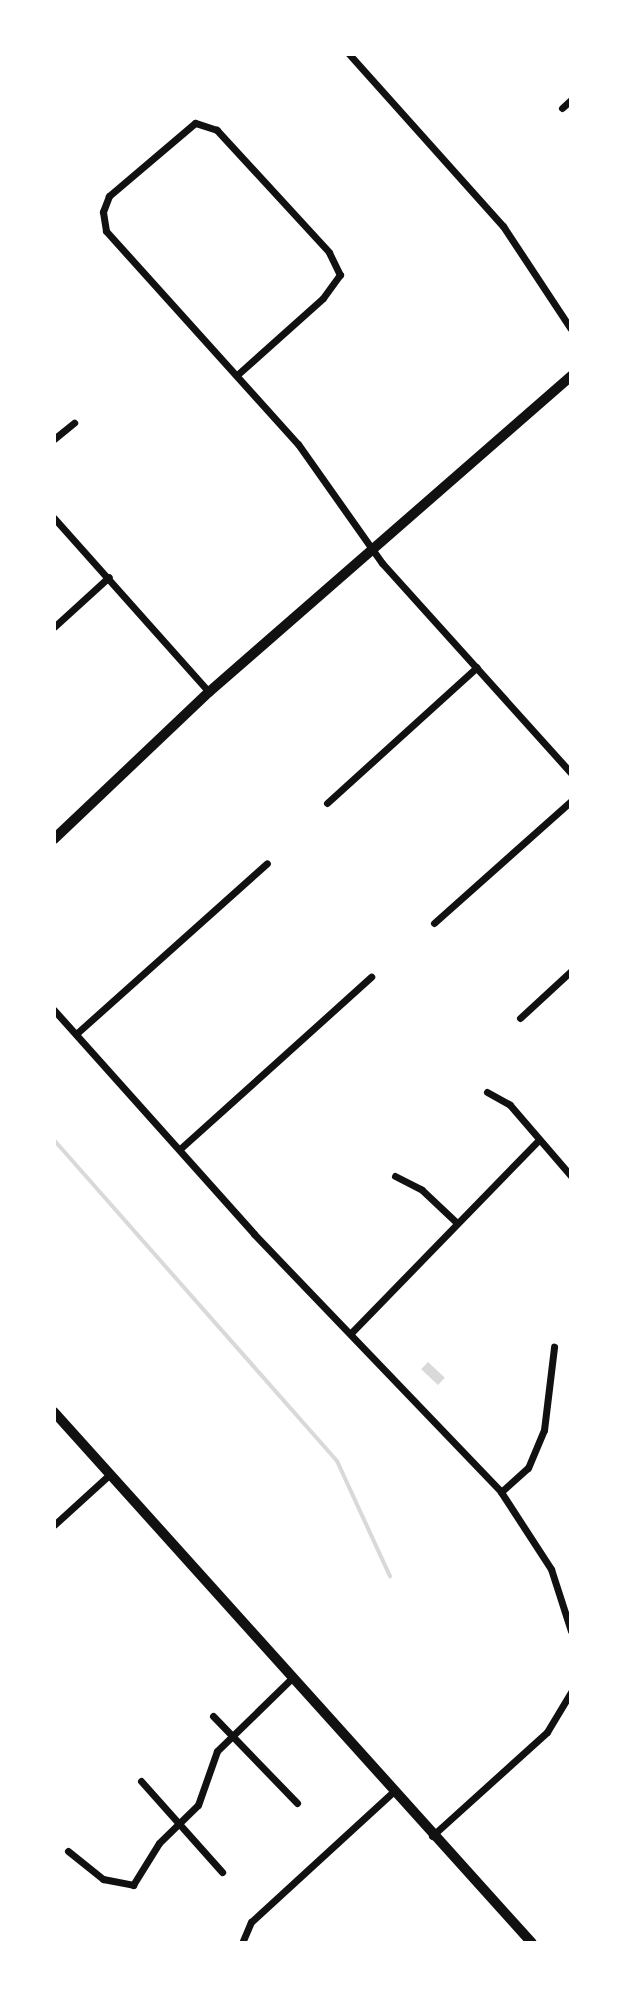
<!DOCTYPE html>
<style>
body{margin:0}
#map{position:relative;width:625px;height:1997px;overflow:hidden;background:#fff;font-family:"Asap Condensed",sans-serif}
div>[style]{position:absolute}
.water>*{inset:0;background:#d9d9d9;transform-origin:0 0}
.stream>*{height:4px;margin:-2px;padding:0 2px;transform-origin:2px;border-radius:2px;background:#d9d9d9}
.minor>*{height:7px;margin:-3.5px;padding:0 3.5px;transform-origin:3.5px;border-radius:3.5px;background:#111}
.secondary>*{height:10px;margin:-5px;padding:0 5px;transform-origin:5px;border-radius:5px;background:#111}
span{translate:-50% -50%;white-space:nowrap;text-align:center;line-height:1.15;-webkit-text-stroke:8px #fff;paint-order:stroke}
.frame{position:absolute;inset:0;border:56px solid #fff;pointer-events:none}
</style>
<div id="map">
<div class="water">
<i style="left:428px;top:1362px;width:23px;height:10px;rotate:43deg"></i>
</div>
<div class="stream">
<i style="left:54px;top:1140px;width:428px;rotate:48.6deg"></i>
<i style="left:337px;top:1461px;width:127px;rotate:65.3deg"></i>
</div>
<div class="minor">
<i style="left:349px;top:54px;width:231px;rotate:48.2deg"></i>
<i style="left:503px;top:226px;width:123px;rotate:56.6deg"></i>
<i style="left:562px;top:108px;width:12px;rotate:-42deg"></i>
<i style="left:237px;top:375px;width:115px;rotate:-41.8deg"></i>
<i style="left:323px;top:298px;width:29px;rotate:-54deg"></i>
<i style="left:340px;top:275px;width:25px;rotate:-116deg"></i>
<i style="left:329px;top:252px;width:166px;rotate:-132.6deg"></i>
<i style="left:217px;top:130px;width:23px;rotate:-162deg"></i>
<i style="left:195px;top:123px;width:113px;rotate:139.7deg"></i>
<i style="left:109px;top:196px;width:17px;rotate:111deg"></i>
<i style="left:103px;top:212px;width:19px;rotate:81deg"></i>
<i style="left:106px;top:231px;width:287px;rotate:48deg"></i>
<i style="left:298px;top:444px;width:146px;rotate:54.8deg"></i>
<i style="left:382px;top:563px;width:283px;rotate:48deg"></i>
<i style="left:54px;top:439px;width:26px;rotate:-39deg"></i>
<i style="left:54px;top:518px;width:233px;rotate:48.3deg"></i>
<i style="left:54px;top:627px;width:74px;rotate:-42.3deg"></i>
<i style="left:327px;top:803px;width:202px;rotate:-42.2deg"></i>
<i style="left:434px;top:923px;width:183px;rotate:-41.7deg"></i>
<i style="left:54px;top:1010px;width:300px;rotate:48.2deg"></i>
<i style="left:254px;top:1234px;width:357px;rotate:46.2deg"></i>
<i style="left:501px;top:1492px;width:92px;rotate:57deg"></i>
<i style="left:551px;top:1569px;width:65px;rotate:72.1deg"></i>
<i style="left:520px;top:1018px;width:69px;rotate:-42.7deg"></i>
<i style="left:76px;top:1034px;width:256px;rotate:-41.8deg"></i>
<i style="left:487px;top:1092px;width:26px;rotate:29deg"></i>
<i style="left:510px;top:1105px;width:94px;rotate:49.3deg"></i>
<i style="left:181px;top:1148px;width:256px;rotate:-42deg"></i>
<i style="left:395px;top:1176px;width:30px;rotate:27deg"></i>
<i style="left:422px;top:1190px;width:47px;rotate:43.3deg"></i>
<i style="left:352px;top:1332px;width:268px;rotate:-45.8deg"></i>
<i style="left:501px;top:1492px;width:36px;rotate:-42deg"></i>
<i style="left:528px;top:1468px;width:41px;rotate:-67.2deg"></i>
<i style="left:544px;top:1430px;width:84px;rotate:-83.1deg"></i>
<i style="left:54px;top:1525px;width:76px;rotate:-42.3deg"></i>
<i style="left:213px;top:1716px;width:121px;rotate:46deg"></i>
<i style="left:141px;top:1781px;width:122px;rotate:48.3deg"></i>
<i style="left:432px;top:1836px;width:155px;rotate:-42.1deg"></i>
<i style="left:547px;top:1732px;width:47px;rotate:-59deg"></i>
<i style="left:68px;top:1851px;width:45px;rotate:38.7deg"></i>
<i style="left:103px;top:1879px;width:31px;rotate:11deg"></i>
<i style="left:133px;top:1885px;width:49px;rotate:-58.2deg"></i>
<i style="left:159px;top:1843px;width:54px;rotate:-44.3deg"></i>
<i style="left:198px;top:1805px;width:57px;rotate:-70.6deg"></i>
<i style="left:217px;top:1751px;width:106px;rotate:-44.2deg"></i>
<i style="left:242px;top:1943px;width:23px;rotate:-67deg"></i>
<i style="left:251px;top:1922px;width:193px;rotate:-42.5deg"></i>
</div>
<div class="secondary">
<i style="left:54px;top:839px;width:214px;rotate:-43.5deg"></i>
<i style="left:209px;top:692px;width:481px;rotate:-41.1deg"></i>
<i style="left:54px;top:1412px;width:714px;rotate:48.01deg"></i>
</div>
<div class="frame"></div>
</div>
